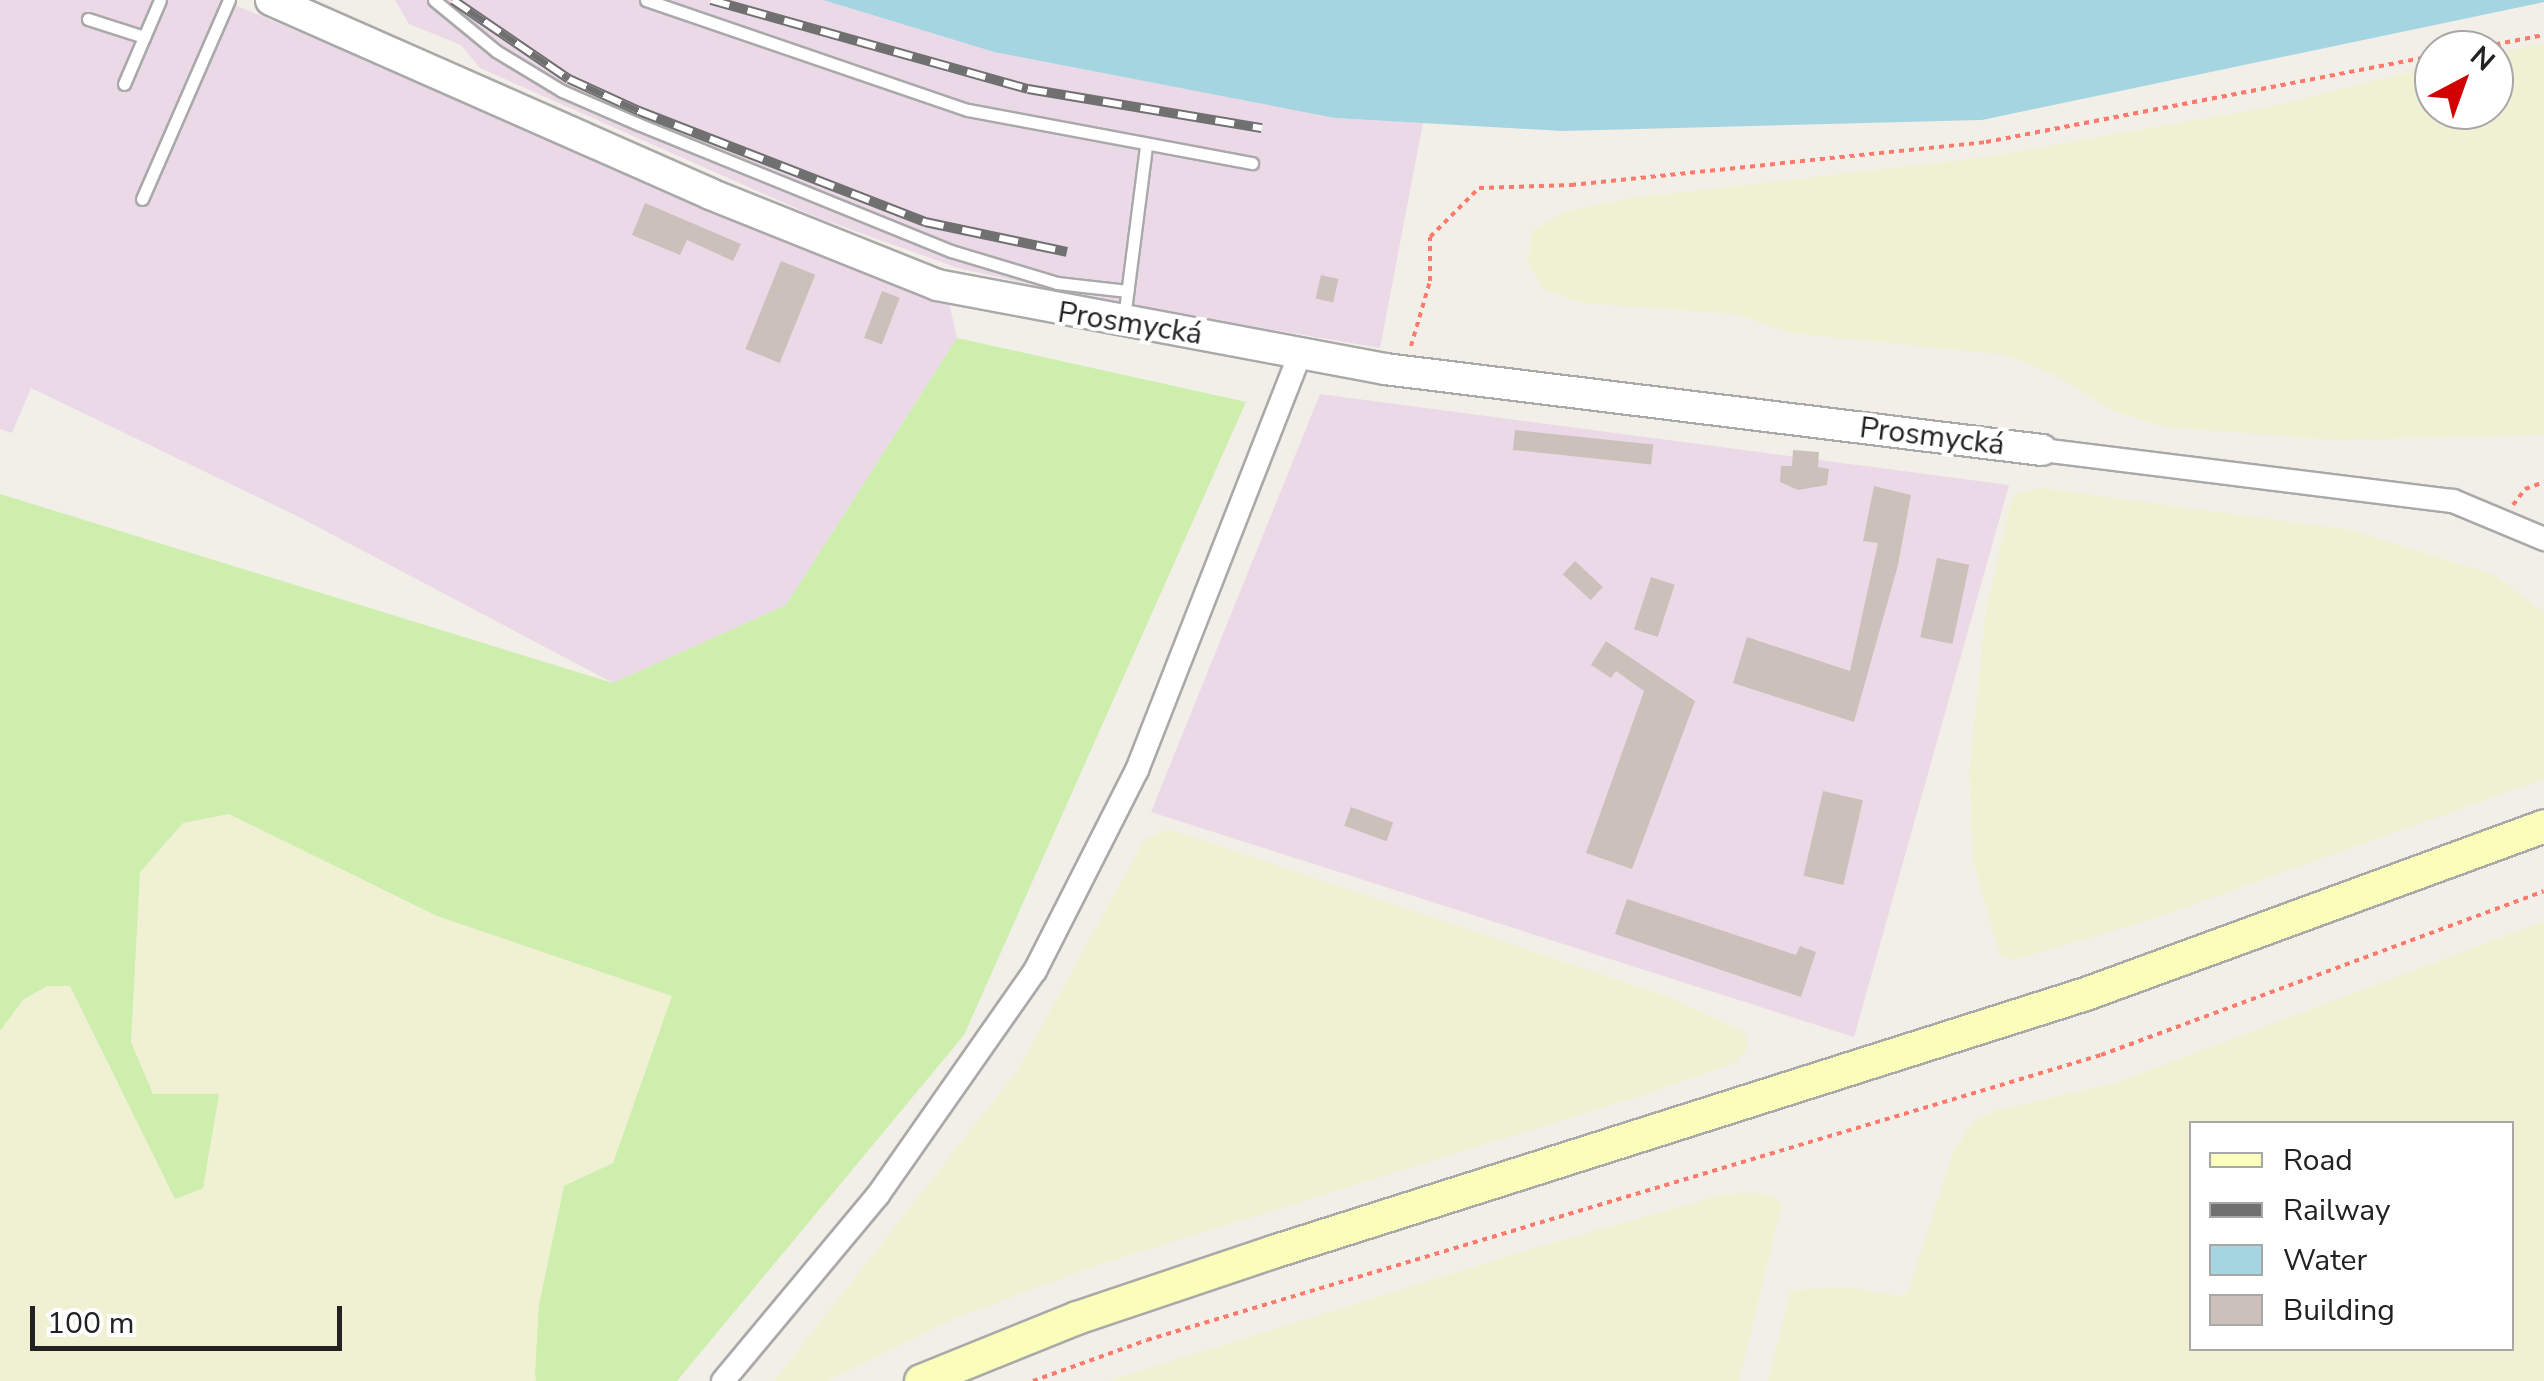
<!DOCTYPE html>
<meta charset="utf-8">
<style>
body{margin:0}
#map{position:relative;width:2544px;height:1381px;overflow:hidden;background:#f2efe8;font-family:"Nunito Sans",sans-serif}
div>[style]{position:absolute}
.industrial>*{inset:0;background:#ecd9e8}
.farmland>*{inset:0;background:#f0f1d3}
.grass>*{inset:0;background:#cdeeac}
.water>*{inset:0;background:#a6d5e2}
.building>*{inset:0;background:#cbc1ba;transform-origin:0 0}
.path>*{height:4px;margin-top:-2px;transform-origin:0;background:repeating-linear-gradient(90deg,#ff796c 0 5px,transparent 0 10px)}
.roads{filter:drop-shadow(2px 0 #a9a9a9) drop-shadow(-2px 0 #a9a9a9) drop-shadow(0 2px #a9a9a9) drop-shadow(0 -2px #a9a9a9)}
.service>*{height:11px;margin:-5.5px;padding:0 5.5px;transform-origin:5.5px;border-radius:5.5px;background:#fff}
.minor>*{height:22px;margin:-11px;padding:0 11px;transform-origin:11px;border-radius:11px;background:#fff}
.tertiary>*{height:30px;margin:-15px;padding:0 15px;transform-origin:15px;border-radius:15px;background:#fff}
.secondary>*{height:32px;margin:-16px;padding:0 16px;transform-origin:16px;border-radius:16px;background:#fbfeba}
.rail>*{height:10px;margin-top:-5px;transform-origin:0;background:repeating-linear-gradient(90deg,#fff 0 19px,#707070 0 38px);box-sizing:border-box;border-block:2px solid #707070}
span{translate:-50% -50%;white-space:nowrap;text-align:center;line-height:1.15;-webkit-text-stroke:8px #fff;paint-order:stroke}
.street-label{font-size:30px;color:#222}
.legend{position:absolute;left:2189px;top:1121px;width:325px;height:230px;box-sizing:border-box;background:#fff;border:2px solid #a7a7a7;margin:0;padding:12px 18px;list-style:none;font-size:30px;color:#222}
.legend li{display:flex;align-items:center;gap:20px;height:50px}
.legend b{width:50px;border:2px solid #a7a7a7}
.north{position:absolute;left:2414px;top:30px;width:100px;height:100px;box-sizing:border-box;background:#fff;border:2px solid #a7a7a7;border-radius:50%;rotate:41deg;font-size:28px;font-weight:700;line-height:40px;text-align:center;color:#222}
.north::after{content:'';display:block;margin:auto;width:35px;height:45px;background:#d30003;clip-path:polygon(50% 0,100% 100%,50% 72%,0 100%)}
.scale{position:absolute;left:30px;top:1306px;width:312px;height:45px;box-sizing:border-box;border:5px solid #222;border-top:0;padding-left:12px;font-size:30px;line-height:35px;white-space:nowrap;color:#222;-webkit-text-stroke:8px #fff;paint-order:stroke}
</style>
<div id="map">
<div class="industrial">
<i style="clip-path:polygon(0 0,223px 0,949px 302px,957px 338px,786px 605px,613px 683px,299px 517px,31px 388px,12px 433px,0 429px)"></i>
<i style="clip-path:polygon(395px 0,823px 0,994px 52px,1336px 118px,1423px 123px,1380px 348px,1103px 301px,958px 268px,816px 217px,480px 68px,461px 45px,409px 24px)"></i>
<i style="clip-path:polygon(1320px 394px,2009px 485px,1854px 1037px,1151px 812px)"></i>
</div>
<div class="farmland">
<i style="clip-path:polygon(2544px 43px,2544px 435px,2337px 440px,2165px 427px,2113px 411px,2055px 375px,2006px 355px,1791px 333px,1735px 314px,1582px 303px,1544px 289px,1528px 264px,1532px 231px,1563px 212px,1633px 198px,1987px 157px,2269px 107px,2434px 66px,2434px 110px,2494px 110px,2494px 54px)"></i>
<i style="clip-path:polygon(2042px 488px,2351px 530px,2495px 575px,2544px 612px,2544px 779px,2150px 920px,2013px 960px,2000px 956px,1973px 861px,1969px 774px,1986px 611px,2011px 501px,2018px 493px)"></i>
<i style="clip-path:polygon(229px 814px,437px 916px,673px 996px,613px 1163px,564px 1186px,539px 1305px,536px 1381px,0 1381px,0 1031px,23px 1001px,47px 986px,70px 986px,174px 1198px,153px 1094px,131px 1042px,140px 872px,183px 823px)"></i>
<i style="clip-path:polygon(1168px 829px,1667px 996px,1745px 1032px,1747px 1049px,1735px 1063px,1637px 1097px,1095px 1266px,956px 1318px,827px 1381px,774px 1381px,1017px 1071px,1144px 840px)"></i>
<i style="clip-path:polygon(evenodd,2544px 921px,2544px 1381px,1768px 1381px,1791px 1290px,1846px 1287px,1901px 1296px,1909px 1289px,1953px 1152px,1973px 1122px,1994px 1111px,2115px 1083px,2544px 921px,2192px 1124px,2512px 1124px,2512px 1348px,2192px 1348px,2192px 1124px)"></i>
<i style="clip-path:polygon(1752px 1193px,1770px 1194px,1782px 1204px,1739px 1381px,1107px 1381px,1537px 1247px,1724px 1194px)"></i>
</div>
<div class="grass">
<i style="clip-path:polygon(957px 338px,1246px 402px,964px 1035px,677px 1381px,536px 1381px,535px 1373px,539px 1305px,564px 1186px,613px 1163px,672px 996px,437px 916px,229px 814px,183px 823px,140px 872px,131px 1042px,153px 1094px,219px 1094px,203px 1188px,175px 1199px,70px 986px,47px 986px,23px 1000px,0 1031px,0 494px,613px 683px,786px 605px)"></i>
</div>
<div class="water">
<i style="clip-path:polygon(823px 0,2544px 0,2544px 2px,1982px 120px,1563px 131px,1335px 118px,994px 52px)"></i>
</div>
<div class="building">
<i style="clip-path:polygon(645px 203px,741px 244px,733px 261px,687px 240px,680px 255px,632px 235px)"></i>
<i style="left:781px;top:261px;width:37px;height:95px;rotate:22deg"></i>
<i style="left:1321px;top:275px;width:18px;height:24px;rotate:13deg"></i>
<i style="left:882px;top:291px;width:19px;height:50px;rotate:21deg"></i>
<i style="left:1515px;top:430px;width:139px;height:20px;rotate:6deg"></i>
<i style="clip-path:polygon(1793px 450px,1819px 452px,1818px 467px,1829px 469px,1827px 485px,1798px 490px,1780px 482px,1781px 466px,1792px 466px)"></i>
<i style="clip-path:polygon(1874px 486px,1911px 495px,1898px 565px,1854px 722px,1733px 683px,1747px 637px,1850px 671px,1878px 543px,1863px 541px)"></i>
<i style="left:1937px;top:558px;width:33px;height:81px;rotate:12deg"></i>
<i style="left:1575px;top:561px;width:38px;height:18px;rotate:43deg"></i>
<i style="left:1651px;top:577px;width:25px;height:55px;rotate:18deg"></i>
<i style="clip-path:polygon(1606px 641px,1695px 701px,1632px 869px,1586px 853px,1644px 691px,1616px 671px,1611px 678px,1591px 665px)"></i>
<i style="left:1823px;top:791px;width:41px;height:87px;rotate:13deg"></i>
<i style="left:1351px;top:807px;width:45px;height:20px;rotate:20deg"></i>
<i style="clip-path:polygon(1627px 899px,1796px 955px,1800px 946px,1816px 952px,1801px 997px,1615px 934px)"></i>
</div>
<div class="path">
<i style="left:2466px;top:50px;width:79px;rotate:-10.9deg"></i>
<i style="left:1411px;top:346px;width:68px;rotate:-73.7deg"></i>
<i style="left:1430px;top:281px;width:44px;rotate:-90deg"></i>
<i style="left:1430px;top:237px;width:69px;rotate:-45deg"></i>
<i style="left:1479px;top:188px;width:92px;rotate:-1.9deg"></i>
<i style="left:1571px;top:185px;width:417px;rotate:-5.9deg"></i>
<i style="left:1986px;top:142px;width:456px;rotate:-10.9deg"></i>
<i style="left:2513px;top:505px;width:20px;rotate:-53deg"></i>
<i style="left:2525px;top:489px;width:20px;rotate:-20deg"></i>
<i style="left:1033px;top:1381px;width:121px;rotate:-19.8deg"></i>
<i style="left:1147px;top:1340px;width:996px;rotate:-16.63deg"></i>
<i style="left:2101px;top:1055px;width:472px;rotate:-20.3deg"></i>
</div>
<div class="roads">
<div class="service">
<i style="left:434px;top:0;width:80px;rotate:39.4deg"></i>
<i style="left:496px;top:51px;width:77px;rotate:31.2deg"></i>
<i style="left:562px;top:91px;width:83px;rotate:23.5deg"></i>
<i style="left:638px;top:124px;width:338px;rotate:22.1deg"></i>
<i style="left:951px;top:251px;width:111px;rotate:16.8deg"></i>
<i style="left:1057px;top:283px;width:71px;rotate:6.4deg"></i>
<i style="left:646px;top:0;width:340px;rotate:18.9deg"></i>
<i style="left:968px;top:110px;width:289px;rotate:10.6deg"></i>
<i style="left:88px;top:19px;width:59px;rotate:17.8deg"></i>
<i style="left:124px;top:84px;width:91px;rotate:-66.8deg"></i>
<i style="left:142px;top:199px;width:217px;rotate:-66.4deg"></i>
<i style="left:1124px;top:318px;width:172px;rotate:-82.7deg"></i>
</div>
<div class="minor">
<i style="left:2042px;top:450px;width:414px;rotate:7.1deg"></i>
<i style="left:2453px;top:501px;width:99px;rotate:22.7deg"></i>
<i style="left:723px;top:1381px;width:242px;rotate:-50.2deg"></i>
<i style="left:878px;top:1195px;width:274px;rotate:-55deg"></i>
<i style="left:1035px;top:971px;width:225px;rotate:-63.1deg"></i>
<i style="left:1137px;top:770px;width:447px;rotate:-68.6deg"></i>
</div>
<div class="tertiary">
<i style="left:271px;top:0;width:480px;rotate:23.8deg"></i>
<i style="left:710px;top:194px;width:245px;rotate:21.8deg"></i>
<i style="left:937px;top:285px;width:456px;rotate:10.6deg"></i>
<i style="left:1385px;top:369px;width:662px;rotate:7.03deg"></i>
</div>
<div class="secondary">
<i style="left:921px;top:1381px;width:168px;rotate:-22deg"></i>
<i style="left:1077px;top:1318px;width:207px;rotate:-18.6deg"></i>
<i style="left:1273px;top:1252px;width:853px;rotate:-17.61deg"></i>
<i style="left:2086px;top:994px;width:488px;rotate:-20.1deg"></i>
</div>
</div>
<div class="rail">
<i style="left:453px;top:0;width:140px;rotate:34.3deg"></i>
<i style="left:569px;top:79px;width:77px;rotate:24.6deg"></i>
<i style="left:639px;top:111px;width:307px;rotate:21.2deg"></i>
<i style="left:925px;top:222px;width:145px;rotate:11.9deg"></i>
<i style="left:711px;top:0;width:329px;rotate:15.7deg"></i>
<i style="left:1028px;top:89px;width:237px;rotate:9.5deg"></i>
</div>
<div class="street-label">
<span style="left:1130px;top:324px;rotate:9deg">Prosmycká</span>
<span style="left:1932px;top:437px;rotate:7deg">Prosmycká</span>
</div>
<ul class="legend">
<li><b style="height:12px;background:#fbfeba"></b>Road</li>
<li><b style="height:12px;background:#707070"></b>Railway</li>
<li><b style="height:28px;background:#a6d5e2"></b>Water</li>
<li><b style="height:28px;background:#cbc1ba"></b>Building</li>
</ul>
<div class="north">N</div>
<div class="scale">100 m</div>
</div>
